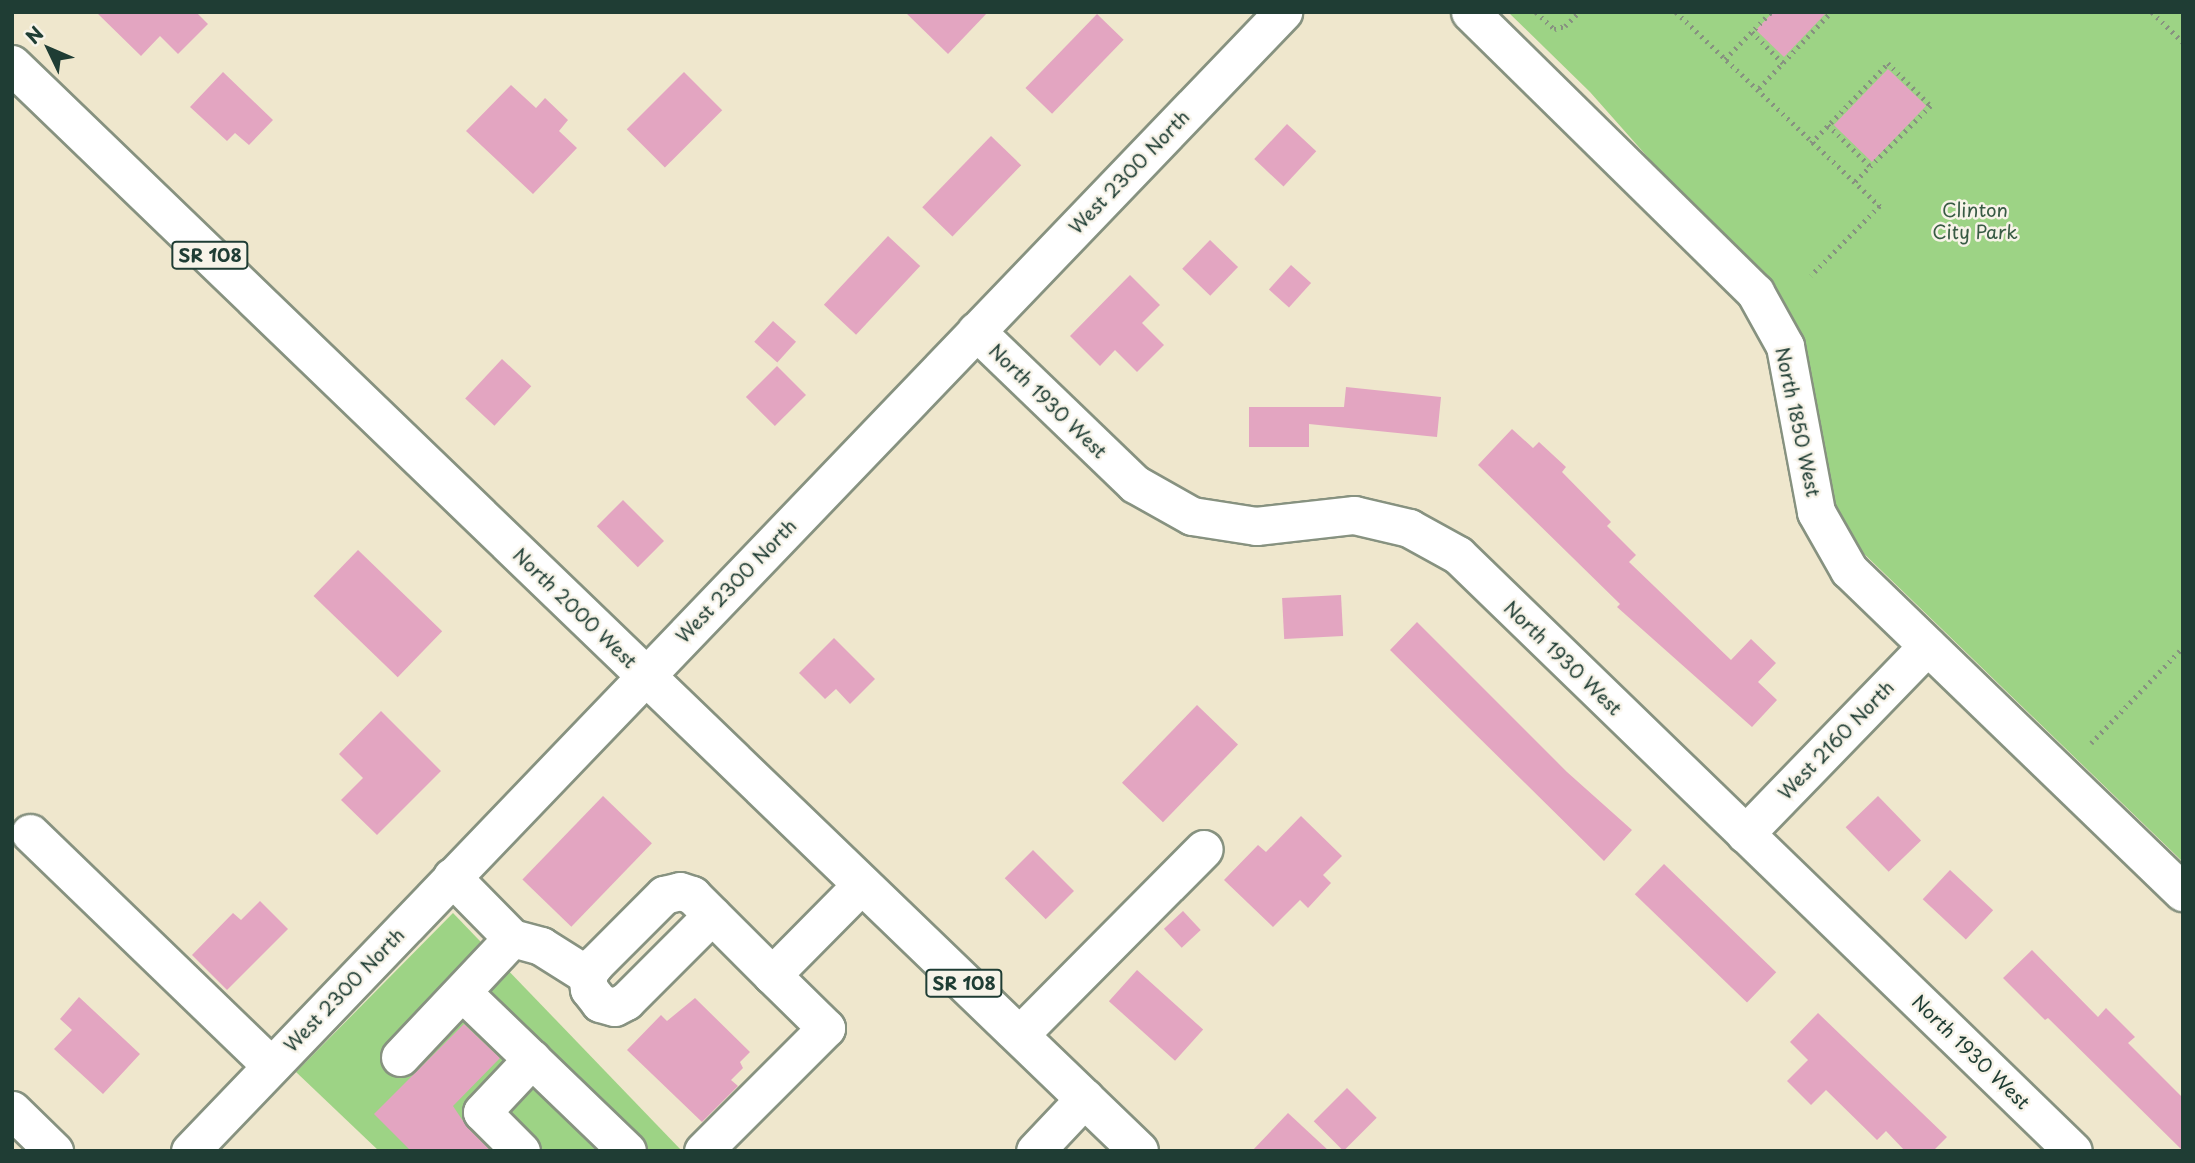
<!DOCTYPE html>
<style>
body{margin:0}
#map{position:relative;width:2195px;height:1163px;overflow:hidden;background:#efe7cd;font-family:"Playpen Sans",sans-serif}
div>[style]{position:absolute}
.green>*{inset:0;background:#9dd385}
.building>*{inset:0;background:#e3a5c1;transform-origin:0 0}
.path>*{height:4.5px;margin-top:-2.25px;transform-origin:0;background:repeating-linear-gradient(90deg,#879280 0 2px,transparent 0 7px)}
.roads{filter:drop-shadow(2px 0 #879280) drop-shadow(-2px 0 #879280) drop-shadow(0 2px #879280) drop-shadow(0 -2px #879280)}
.minor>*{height:37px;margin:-18.5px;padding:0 18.5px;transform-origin:18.5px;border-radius:18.5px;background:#fff}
.major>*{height:38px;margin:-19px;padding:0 19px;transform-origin:19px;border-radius:19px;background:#fff}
span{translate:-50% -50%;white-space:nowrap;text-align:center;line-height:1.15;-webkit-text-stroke:5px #f7f3e8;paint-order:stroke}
.shield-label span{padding:2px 5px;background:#f7f3e8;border:2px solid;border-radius:5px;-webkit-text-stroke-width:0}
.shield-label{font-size:18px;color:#1f3d34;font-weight:700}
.street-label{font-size:19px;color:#1f3d34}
.park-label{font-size:19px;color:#385b44}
.frame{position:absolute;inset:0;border:14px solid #1f3d34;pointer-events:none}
.north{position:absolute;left:14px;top:14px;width:70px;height:70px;-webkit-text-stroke:5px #f7f3e8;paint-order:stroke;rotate:314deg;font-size:19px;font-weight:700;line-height:28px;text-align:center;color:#1f3d34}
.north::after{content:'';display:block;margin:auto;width:24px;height:32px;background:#1f3d34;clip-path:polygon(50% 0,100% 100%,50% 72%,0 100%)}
</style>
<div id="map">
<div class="green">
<i style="clip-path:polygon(1508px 12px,2183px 12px,2183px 862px,1857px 547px,1840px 518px,1833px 497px,1806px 355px,1781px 296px,1759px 270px,1676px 189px,1590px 92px)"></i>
<i style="clip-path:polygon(453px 913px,682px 1151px,379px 1151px,296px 1072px)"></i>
</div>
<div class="building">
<i style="clip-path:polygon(96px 12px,196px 12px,208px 24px,178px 54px,160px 36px,141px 56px)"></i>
<i style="clip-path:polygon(905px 12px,988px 12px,948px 54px)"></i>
<i style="clip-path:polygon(1773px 12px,1827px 12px,1784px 57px,1756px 30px)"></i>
<i style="left:1097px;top:14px;width:37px;height:103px;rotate:44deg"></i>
<i style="left:1888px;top:69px;width:53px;height:78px;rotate:44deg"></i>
<i style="clip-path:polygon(223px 72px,273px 120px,249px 145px,235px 133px,227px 141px,190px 107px)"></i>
<i style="left:684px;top:72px;width:54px;height:81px;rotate:45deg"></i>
<i style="clip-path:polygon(511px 85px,536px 108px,545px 98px,568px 120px,559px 131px,577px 148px,533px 194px,466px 131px)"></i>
<i style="left:1287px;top:124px;width:40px;height:48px;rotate:43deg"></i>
<i style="left:991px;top:136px;width:42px;height:99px;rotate:44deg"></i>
<i style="left:888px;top:236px;width:44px;height:94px;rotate:43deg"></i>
<i style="left:1210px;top:240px;width:39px;height:40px;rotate:44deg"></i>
<i style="left:1291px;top:265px;width:27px;height:33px;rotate:42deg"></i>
<i style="clip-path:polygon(1130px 275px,1160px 305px,1142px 323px,1164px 345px,1137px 372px,1115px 350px,1100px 366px,1070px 336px)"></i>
<i style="left:773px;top:321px;width:31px;height:28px;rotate:42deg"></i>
<i style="left:502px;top:359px;width:40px;height:54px;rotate:43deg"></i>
<i style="left:777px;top:366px;width:41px;height:44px;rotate:45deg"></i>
<i style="clip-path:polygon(1346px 387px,1441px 397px,1437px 437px,1309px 424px,1309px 447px,1249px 447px,1249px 407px,1344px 407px)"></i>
<i style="clip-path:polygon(1512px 429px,1533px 448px,1539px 442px,1566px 467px,1562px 472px,1611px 522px,1607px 526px,1636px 555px,1629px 562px,1731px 660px,1751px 639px,1776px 663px,1758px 682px,1777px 700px,1752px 727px,1617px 607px,1620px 604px,1478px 465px)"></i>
<i style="left:623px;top:500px;width:58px;height:37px;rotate:45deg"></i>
<i style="left:358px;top:550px;width:117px;height:64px;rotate:44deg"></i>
<i style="left:1341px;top:595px;width:41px;height:59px;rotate:87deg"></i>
<i style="clip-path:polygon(1417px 622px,1567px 772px,1632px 830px,1604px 861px,1390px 650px)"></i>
<i style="clip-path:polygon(834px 638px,875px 679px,850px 704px,836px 689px,825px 699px,799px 673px)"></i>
<i style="left:1197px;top:705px;width:57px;height:108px;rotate:44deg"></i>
<i style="clip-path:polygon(381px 711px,441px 771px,377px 835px,341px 800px,363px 778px,339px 754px)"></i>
<i style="left:603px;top:796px;width:68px;height:116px;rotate:44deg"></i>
<i style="left:1878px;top:796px;width:62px;height:45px;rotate:46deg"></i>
<i style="clip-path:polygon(1301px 816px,1342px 856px,1323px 875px,1331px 883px,1308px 908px,1300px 900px,1273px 927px,1224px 880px,1258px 845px,1266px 852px)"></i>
<i style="left:1033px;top:850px;width:58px;height:40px;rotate:45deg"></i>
<i style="left:1664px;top:864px;width:156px;height:42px;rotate:44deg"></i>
<i style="left:1950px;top:870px;width:59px;height:40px;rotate:43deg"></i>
<i style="clip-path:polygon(260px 901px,288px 929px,227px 990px,192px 955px,233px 913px,241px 920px)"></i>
<i style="left:1183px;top:911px;width:26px;height:26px;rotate:47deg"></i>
<i style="clip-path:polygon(2032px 950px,2098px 1017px,2106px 1008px,2135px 1037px,2128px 1043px,2183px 1098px,2183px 1151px,2048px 1018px,2045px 1020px,2003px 978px)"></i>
<i style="left:1137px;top:970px;width:89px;height:42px;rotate:42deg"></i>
<i style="clip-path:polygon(79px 997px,140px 1054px,103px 1094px,54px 1049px,72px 1030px,60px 1019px)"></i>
<i style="clip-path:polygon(695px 998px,750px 1052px,740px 1062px,743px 1068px,731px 1080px,738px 1086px,702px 1122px,627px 1050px,661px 1015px,667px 1021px)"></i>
<i style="clip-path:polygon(1818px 1013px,1947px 1137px,1933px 1151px,1905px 1151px,1886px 1131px,1877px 1140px,1826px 1090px,1811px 1105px,1787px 1081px,1808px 1060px,1790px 1042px)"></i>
<i style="clip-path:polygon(464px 1024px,500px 1058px,453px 1106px,467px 1127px,491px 1151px,411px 1151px,374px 1114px)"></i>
<i style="left:1347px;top:1088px;width:42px;height:47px;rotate:45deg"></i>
<i style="clip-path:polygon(1288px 1113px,1329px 1151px,1252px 1151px)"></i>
</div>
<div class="path">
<i style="left:1536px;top:12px;width:25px;rotate:43deg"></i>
<i style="left:1554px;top:29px;width:11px;rotate:-15deg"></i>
<i style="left:1565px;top:26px;width:20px;rotate:-45deg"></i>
<i style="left:1676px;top:12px;width:282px;rotate:43.6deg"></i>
<i style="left:1880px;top:206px;width:98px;rotate:134.6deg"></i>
<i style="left:2152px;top:12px;width:43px;rotate:44.1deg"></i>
<i style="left:1752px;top:32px;width:44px;rotate:45deg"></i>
<i style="left:1725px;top:59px;width:66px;rotate:-45.6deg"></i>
<i style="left:1759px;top:88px;width:105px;rotate:-46.5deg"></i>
<i style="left:1828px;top:125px;width:60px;rotate:44.3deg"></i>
<i style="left:1811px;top:143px;width:111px;rotate:-46.1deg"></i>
<i style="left:1888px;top:63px;width:61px;rotate:45deg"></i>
<i style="left:1931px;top:106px;width:109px;rotate:135deg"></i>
<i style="left:2091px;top:743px;width:133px;rotate:-46.2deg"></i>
</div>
<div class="roads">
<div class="minor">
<i style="left:1470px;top:12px;width:400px;rotate:44.5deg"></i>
<i style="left:1755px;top:292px;width:62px;rotate:60.9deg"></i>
<i style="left:1785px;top:346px;width:169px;rotate:79.4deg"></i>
<i style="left:1816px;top:512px;width:67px;rotate:60.4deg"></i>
<i style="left:1849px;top:570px;width:464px;rotate:44deg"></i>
<i style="left:976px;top:331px;width:221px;rotate:43.9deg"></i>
<i style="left:1135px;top:484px;width:65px;rotate:29.3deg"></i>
<i style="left:1192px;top:516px;width:65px;rotate:8.9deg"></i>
<i style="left:1256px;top:526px;width:99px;rotate:-6.4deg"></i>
<i style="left:1354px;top:515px;width:57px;rotate:13.3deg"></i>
<i style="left:1409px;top:528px;width:56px;rotate:28.9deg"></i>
<i style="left:1458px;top:555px;width:856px;rotate:44.1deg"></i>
<i style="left:30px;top:833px;width:335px;rotate:44deg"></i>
<i style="left:1745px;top:834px;width:262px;rotate:-45.9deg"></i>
<i style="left:712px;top:915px;width:122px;rotate:135deg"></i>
<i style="left:626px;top:1001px;width:13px;rotate:153deg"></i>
<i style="left:614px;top:1007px;width:15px;rotate:-164deg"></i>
<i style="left:600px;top:1003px;width:18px;rotate:-128deg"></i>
<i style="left:589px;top:989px;width:14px;rotate:-98deg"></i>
<i style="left:587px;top:975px;width:14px;rotate:-54deg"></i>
<i style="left:595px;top:964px;width:98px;rotate:-45deg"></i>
<i style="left:664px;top:895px;width:16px;rotate:-14deg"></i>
<i style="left:680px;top:891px;width:13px;rotate:18deg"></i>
<i style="left:692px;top:895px;width:113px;rotate:45deg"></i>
<i style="left:512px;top:938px;width:30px;rotate:15deg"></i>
<i style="left:541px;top:946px;width:54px;rotate:32.2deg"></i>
<i style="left:462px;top:992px;width:229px;rotate:43.9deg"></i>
<i style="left:1019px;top:1035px;width:262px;rotate:-45.2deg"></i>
<i style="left:400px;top:1057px;width:163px;rotate:-46.7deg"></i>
<i style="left:512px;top:938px;width:86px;rotate:-134.5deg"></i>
<i style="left:12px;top:1110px;width:59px;rotate:44.3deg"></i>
<i style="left:190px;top:1151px;width:1579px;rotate:-46.18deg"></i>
<i style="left:521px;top:1151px;width:55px;rotate:-135deg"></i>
<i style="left:482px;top:1112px;width:73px;rotate:-46.7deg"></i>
<i style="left:703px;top:1151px;width:174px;rotate:-45deg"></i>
<i style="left:826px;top:1028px;width:76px;rotate:-135.5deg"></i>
<i style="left:772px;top:975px;width:128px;rotate:-45.3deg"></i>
<i style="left:1035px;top:1151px;width:73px;rotate:-46.7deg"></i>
</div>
<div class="major">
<i style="left:12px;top:65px;width:1565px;rotate:43.94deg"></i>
</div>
</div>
<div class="shield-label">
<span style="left:210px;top:255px">SR 108</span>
<span style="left:964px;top:983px">SR 108</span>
</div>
<div class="street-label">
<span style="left:1129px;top:172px;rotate:-46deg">West 2300 North</span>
<span style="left:1048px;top:401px;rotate:44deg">North 1930 West</span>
<span style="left:1798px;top:422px;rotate:78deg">North 1850 West</span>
<span style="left:736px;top:581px;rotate:-46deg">West 2300 North</span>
<span style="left:575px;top:608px;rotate:44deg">North 2000 West</span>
<span style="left:1563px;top:658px;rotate:44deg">North 1930 West</span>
<span style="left:1836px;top:740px;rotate:-46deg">West 2160 North</span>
<span style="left:344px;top:990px;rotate:-46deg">West 2300 North</span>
<span style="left:1971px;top:1052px;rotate:44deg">North 1930 West</span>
</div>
<div class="park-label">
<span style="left:1975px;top:221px">Clinton<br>City Park</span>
</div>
<div class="frame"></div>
<div class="north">N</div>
</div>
